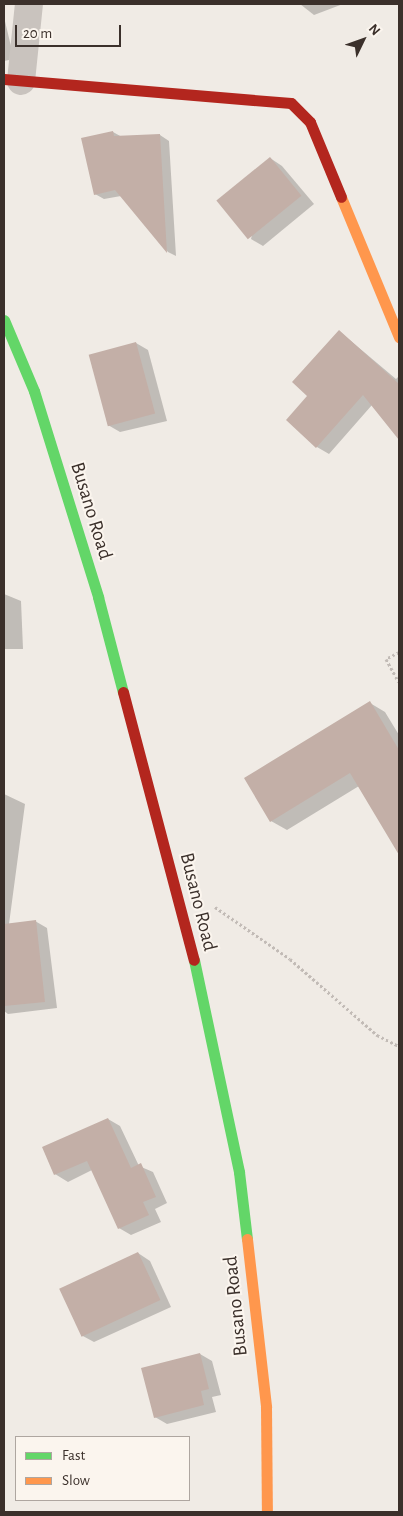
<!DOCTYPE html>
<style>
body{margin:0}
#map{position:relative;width:403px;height:1516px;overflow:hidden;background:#f0ebe5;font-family:"Alegreya Sans",sans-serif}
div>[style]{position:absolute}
.shadow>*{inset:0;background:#0003}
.building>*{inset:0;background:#c3afa7;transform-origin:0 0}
.path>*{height:3px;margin-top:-1.5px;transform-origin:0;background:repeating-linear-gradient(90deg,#c2bbb6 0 2.5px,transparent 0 5px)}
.street>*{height:28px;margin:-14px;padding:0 14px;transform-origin:14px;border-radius:14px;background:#c9c3be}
.fast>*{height:11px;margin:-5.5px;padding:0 5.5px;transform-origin:5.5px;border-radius:5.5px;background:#63d668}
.slow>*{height:11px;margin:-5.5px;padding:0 5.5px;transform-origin:5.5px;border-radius:5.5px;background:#ff974d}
.jam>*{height:11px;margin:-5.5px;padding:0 5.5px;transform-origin:5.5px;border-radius:5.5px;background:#b3261e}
span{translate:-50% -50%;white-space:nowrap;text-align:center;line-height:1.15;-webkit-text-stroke:4px #fbf5ee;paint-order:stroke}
.street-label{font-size:20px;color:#3b302b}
.frame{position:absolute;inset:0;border:5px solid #3b302b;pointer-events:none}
.legend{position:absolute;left:15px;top:1436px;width:175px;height:65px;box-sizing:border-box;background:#fbf5ee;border:1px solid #aea6a0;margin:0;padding:6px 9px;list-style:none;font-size:15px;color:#3b302b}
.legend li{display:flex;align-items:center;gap:10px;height:25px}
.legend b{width:25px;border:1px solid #aea6a0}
.north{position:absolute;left:338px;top:15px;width:50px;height:50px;-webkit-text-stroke:4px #fbf5ee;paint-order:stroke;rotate:48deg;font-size:14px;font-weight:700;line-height:20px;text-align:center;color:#3b302b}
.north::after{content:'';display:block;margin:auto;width:18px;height:22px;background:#3b302b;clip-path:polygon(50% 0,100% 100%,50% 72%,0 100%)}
.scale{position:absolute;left:15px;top:25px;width:106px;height:22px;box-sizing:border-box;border:2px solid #3b302b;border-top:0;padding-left:6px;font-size:15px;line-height:18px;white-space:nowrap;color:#3b302b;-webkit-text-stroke:4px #fbf5ee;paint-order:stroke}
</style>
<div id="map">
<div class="shadow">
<i style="clip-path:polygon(300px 4px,343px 4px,314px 15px)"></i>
<i style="clip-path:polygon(4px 17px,14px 59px,4px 61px)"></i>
<i style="clip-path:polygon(113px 132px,122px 137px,160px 135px,169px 141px,176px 256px,168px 252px,121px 196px,104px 199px,95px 194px)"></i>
<i style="clip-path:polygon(270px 158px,282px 166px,314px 204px,263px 246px,251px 239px)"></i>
<i style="clip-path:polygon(339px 331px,396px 379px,399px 376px,399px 433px,391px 428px,372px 405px,329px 454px,317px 447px,309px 396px)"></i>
<i style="clip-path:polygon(136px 343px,148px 350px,167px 421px,120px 432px,108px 425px)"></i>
<i style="clip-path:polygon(4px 594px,21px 601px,23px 649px,4px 649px)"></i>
<i style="clip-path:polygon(370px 703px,385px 712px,399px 735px,399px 853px,359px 786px,287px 830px,271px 821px)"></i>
<i style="clip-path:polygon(4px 794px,25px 804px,9px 924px,35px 921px,47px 928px,57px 1008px,8px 1014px,4px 1011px)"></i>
<i style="clip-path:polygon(108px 1119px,120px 1126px,139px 1166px,153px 1172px,167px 1203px,155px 1209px,161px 1222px,131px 1235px,119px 1228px,92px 1170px,68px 1182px,55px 1174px,44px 1148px)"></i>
<i style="clip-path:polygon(138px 1253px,150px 1261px,171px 1307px,94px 1342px,81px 1335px)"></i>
<i style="clip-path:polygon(200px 1354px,212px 1361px,221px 1395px,212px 1397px,216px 1412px,167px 1424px,155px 1417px)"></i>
</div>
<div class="building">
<i style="clip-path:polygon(113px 131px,114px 136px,160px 134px,167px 253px,115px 190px,94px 195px,81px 138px)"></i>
<i style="left:270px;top:157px;width:50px;height:69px;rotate:51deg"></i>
<i style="clip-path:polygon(339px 330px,399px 384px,399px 440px,363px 395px,316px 448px,286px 420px,307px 396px,292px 382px)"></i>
<i style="left:136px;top:342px;width:74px;height:49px;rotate:75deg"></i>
<i style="clip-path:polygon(370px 701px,399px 750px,399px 855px,350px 773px,270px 822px,244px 778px)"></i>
<i style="clip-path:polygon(36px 920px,45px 1002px,4px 1006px,4px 924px)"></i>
<i style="clip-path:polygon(108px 1118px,131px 1168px,141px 1163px,156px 1197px,143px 1202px,149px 1215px,118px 1229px,87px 1161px,54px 1175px,42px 1147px)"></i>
<i style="left:138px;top:1252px;width:53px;height:87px;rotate:65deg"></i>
<i style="clip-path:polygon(200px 1353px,209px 1389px,201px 1391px,204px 1405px,154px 1418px,141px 1368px)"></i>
</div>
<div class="path">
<i style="left:399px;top:652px;width:15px;rotate:152deg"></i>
<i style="left:386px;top:659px;width:26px;rotate:61deg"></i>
<i style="left:215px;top:907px;width:91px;rotate:34.7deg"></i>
<i style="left:290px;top:959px;width:116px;rotate:41.1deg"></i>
<i style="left:377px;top:1035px;width:25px;rotate:27deg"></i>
</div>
<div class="street">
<i style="left:21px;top:81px;width:77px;rotate:-84.1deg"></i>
</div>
<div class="fast">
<i style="left:4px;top:320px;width:77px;rotate:67.1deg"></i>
<i style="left:34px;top:391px;width:216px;rotate:72.7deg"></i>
<i style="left:98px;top:597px;width:98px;rotate:75.3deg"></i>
<i style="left:194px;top:960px;width:217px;rotate:78deg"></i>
<i style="left:239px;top:1172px;width:67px;rotate:83.2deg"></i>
</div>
<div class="slow">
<i style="left:341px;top:197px;width:152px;rotate:67.5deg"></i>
<i style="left:247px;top:1239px;width:169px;rotate:83.5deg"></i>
<i style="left:266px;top:1407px;width:105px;rotate:89.5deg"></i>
</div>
<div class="jam">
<i style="left:4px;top:79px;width:288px;rotate:4.8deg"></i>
<i style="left:291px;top:103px;width:27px;rotate:45deg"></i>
<i style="left:310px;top:122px;width:81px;rotate:67.5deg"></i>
<i style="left:123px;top:692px;width:277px;rotate:75.2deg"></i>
</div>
<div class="street-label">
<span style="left:91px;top:511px;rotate:73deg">Busano Road</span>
<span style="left:198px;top:902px;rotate:76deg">Busano Road</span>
<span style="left:236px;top:1306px;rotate:-96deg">Busano Road</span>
</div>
<div class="frame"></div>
<ul class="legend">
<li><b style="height:6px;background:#63d668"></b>Fast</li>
<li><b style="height:6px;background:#ff974d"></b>Slow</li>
</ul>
<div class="north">N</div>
<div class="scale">20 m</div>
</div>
